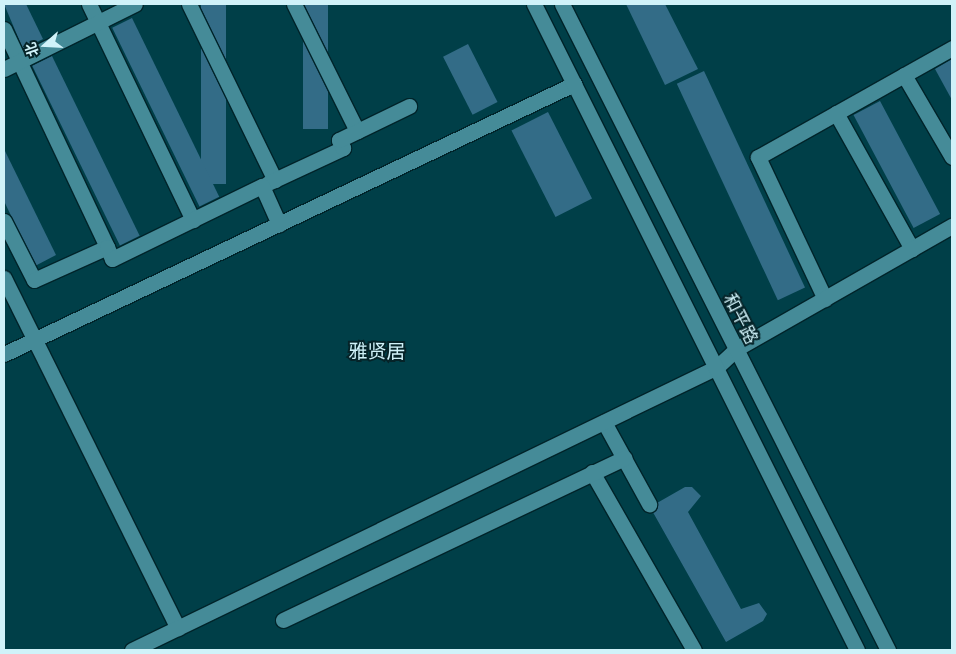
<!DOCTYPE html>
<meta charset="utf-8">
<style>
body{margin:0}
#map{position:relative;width:956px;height:654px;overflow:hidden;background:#003f48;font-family:Georgia,"Noto Sans SC",serif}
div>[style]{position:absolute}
.building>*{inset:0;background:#336c87;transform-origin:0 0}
.roads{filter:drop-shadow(1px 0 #00242a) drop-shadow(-1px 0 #00242a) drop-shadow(0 1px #00242a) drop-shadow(0 -1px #00242a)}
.minor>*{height:15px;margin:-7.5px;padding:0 7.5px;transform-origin:7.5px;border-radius:7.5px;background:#458b98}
.tertiary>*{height:15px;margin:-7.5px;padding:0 7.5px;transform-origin:7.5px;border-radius:7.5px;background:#458b98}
span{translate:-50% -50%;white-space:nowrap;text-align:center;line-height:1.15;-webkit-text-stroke:4px #052328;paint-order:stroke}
.street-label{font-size:18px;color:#d0f2f9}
.neighbourhood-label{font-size:19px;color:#d0f2f9}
.frame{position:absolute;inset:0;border:5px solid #d0f2f9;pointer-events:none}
.north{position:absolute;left:20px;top:20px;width:50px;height:50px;-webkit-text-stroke:4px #052328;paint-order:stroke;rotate:251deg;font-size:14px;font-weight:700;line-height:20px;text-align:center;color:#d0f2f9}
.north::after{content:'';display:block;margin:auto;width:18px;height:22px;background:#d0f2f9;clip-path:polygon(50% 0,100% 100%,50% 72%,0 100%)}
</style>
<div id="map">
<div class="building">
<i style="clip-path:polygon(4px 4px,26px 4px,43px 39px,23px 49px)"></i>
<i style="left:201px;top:4px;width:25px;height:180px"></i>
<i style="left:303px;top:4px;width:25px;height:125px"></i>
<i style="clip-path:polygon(626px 4px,665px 4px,698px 69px,665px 85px)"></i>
<i style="left:132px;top:18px;width:199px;height:22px;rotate:64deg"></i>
<i style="left:468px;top:44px;width:65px;height:28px;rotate:63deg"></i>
<i style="left:52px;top:56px;width:200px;height:22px;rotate:64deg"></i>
<i style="clip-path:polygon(952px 59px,952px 100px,935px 69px)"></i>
<i style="left:704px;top:71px;width:239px;height:30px;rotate:65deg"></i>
<i style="left:880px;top:101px;width:128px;height:30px;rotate:62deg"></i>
<i style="left:548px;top:112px;width:97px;height:41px;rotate:63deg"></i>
<i style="clip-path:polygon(4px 149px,56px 255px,35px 266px,4px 201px)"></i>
<i style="clip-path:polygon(685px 487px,692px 487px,701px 496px,688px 512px,741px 609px,759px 603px,767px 614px,763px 621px,726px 642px,650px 507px)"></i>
</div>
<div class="roads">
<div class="minor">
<i style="left:89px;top:4px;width:240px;rotate:64.3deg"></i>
<i style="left:189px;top:4px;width:196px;rotate:64deg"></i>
<i style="left:294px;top:4px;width:142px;rotate:63.6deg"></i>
<i style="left:4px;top:29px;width:241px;rotate:64.7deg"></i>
<i style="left:4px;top:69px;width:146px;rotate:-26.4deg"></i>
<i style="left:904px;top:75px;width:95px;rotate:59.7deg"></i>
<i style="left:836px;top:113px;width:156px;rotate:60.8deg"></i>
<i style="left:268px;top:183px;width:83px;rotate:-25deg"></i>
<i style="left:343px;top:148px;width:9px;rotate:-117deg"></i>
<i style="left:339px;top:140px;width:78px;rotate:-25.9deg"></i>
<i style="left:4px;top:221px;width:66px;rotate:63deg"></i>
<i style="left:34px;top:280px;width:80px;rotate:-24.3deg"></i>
<i style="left:107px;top:247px;width:13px;rotate:67deg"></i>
<i style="left:112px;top:259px;width:167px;rotate:-26deg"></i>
<i style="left:262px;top:186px;width:42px;rotate:65.9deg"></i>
<i style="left:4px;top:278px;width:391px;rotate:63.6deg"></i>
<i style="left:825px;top:299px;width:157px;rotate:-115.3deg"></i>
<i style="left:758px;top:157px;width:223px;rotate:-29.3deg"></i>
<i style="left:4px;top:354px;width:631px;rotate:-25.35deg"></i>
<i style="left:604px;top:422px;width:94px;rotate:61.2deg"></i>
<i style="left:592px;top:472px;width:205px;rotate:60.2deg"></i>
<i style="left:283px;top:620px;width:378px;rotate:-25.4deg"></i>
<i style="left:132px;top:650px;width:650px;rotate:-25.82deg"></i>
<i style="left:717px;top:367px;width:26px;rotate:-43deg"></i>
<i style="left:736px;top:349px;width:249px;rotate:-29.7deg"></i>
</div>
<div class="tertiary">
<i style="left:534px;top:4px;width:722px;rotate:63.43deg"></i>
<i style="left:562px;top:4px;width:724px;rotate:63.22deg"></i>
</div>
</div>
<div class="street-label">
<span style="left:742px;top:318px;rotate:63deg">和平路</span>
</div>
<div class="neighbourhood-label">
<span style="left:377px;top:350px">雅贤居</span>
</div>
<div class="frame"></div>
<div class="north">北</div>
</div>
